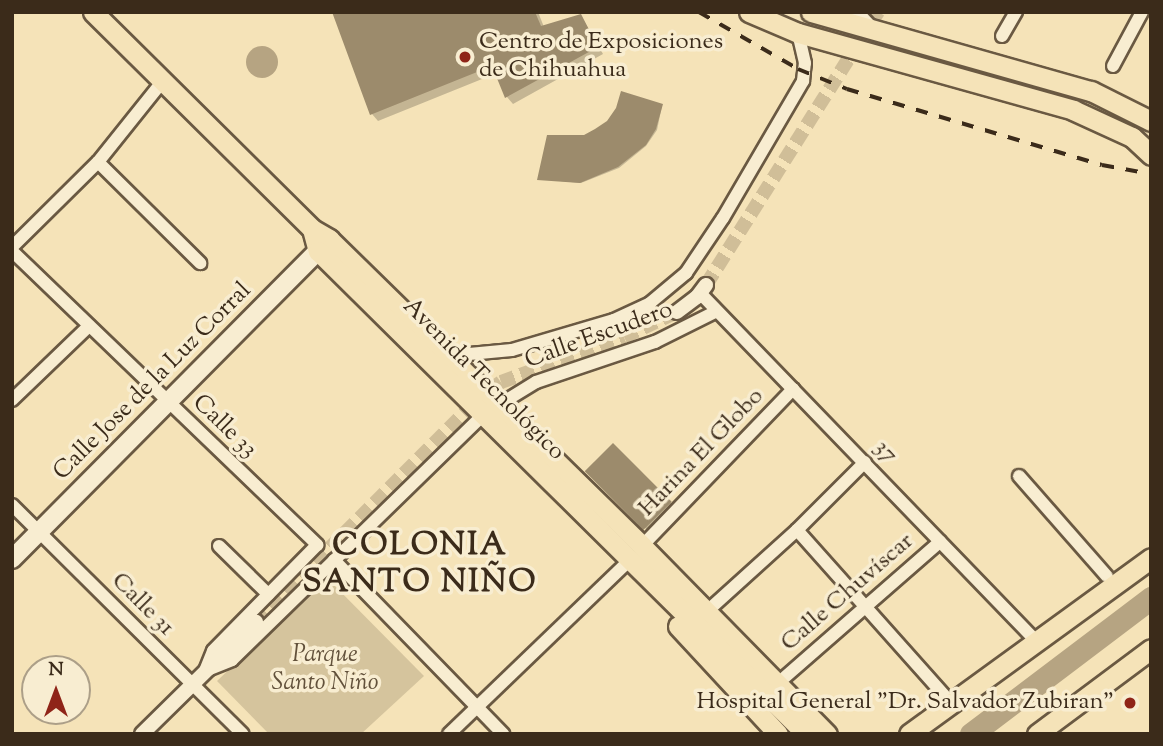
<!DOCTYPE html>
<meta charset="utf-8">
<style>
body{margin:0}
#map{position:relative;width:1163px;height:746px;overflow:hidden;background:#f5e3b8;font-family:"Sorts Mill Goudy",serif}
div>[style]{position:absolute}
.green>*{inset:0;background:#d5c49d}
.water>*{inset:0;background:#b6a482}
.round{border-radius:50%}
.shadow>*{inset:0;background:#0003;transform-origin:0 0}
.river>*{height:23px;margin:-11.5px;padding:0 11.5px;transform-origin:11.5px;border-radius:11.5px;background:#b6a482}
.building>*{inset:0;background:#9c8b6c;transform-origin:0 0}
.tertiary-tunnel>*{height:14px;margin-top:-7px;transform-origin:0;background:repeating-linear-gradient(90deg,#d0be98 0 14px,transparent 0 21px)}
.roads{filter:drop-shadow(2px 0 #6a5942) drop-shadow(-2px 0 #6a5942) drop-shadow(0 2px #6a5942) drop-shadow(0 -2px #6a5942)}
.minor>*{height:12px;margin:-6px;padding:0 6px;transform-origin:6px;border-radius:6px;background:#f8edd1}
.tertiary>*{height:14px;margin:-7px;padding:0 7px;transform-origin:7px;border-radius:7px;background:#f8edd1}
.secondary>*{height:18px;margin:-9px;padding:0 9px;transform-origin:9px;border-radius:9px;background:#f8edd1}
.primary>*{height:19px;margin:-9.5px;padding:0 9.5px;transform-origin:9.5px;border-radius:9.5px;background:#f5e3b8}
.rail>*{height:3.5px;margin-top:-1.75px;transform-origin:0;background:repeating-linear-gradient(90deg,#3b2b1a 0 12px,transparent 0 24px)}
.dots>*{width:19px;height:19px;translate:-50% -50%;box-sizing:border-box;border:4px solid #f8edd1;border-radius:50%}
span{translate:-50% -50%;white-space:nowrap;text-align:center;line-height:1.15;-webkit-text-stroke:7px #f8edd1;paint-order:stroke}
.poi-label{font-size:24px;color:#3b2b1a}
.left{translate:0 -50%;text-align:left}
.right{translate:-100% -50%;text-align:right}
.street-label{font-size:24px;color:#3b2b1a}
.park-label{font-size:24px;color:#62513b;font-style:italic}
.district-label{font-size:32px;color:#3b2b1a;font-weight:700;letter-spacing:2px}
.frame{position:absolute;inset:0;border:14px solid #3b2b1a;pointer-events:none}
.north{position:absolute;left:21px;top:655px;width:70px;height:70px;box-sizing:border-box;background:#f8edd1;border:2px solid #ac9f88;border-radius:50%;rotate:0deg;font-size:19px;font-weight:700;line-height:28px;text-align:center;color:#3b2b1a}
.north::after{content:'';display:block;margin:auto;width:24px;height:32px;background:#8f2418;clip-path:polygon(50% 0,100% 100%,50% 72%,0 100%)}
</style>
<div id="map">
<div class="green">
<i style="clip-path:polygon(326px 577px,424px 676px,361px 734px,269px 734px,217px 681px)"></i>
</div>
<div class="water">
<i class="round" style="left:246px;top:46px;width:32px;height:32px"></i>
</div>
<div class="shadow">
<i style="clip-path:polygon(334px 12px,538px 12px,544px 27px,581px 16px,603px 54px,513px 104px,507px 97px,497px 73px,378px 121px,372px 114px)"></i>
<i style="clip-path:polygon(662px 106px,657px 130px,646px 146px,619px 168px,581px 183px,539px 179px,584px 136px)"></i>
<i style="left:613px;top:445px;width:90px;height:36px;rotate:45deg"></i>
</div>
<div class="river">
<i style="left:971px;top:734px;width:226px;rotate:-37.1deg"></i>
</div>
<div class="building">
<i style="clip-path:polygon(332px 12px,535px 12px,541px 26px,581px 14px,598px 47px,505px 98px,492px 66px,370px 115px)"></i>
<i style="clip-path:polygon(621px 91px,663px 104px,656px 129px,646px 145px,618px 167px,580px 183px,537px 180px,547px 135px,584px 135px,595px 129px,607px 121px,616px 108px)"></i>
<i style="left:613px;top:443px;width:83px;height:40px;rotate:45deg"></i>
</div>
<div class="tertiary-tunnel">
<i style="left:706px;top:285px;width:323px;rotate:-57.8deg"></i>
<i style="left:256px;top:622px;width:316px;rotate:-45.1deg"></i>
<i style="left:479px;top:398px;width:27px;rotate:-36deg"></i>
<i style="left:501px;top:382px;width:131px;rotate:-20.1deg"></i>
<i style="left:624px;top:337px;width:59px;rotate:-25.3deg"></i>
</div>
<div class="roads">
<div class="minor">
<i style="left:1002px;top:36px;width:28px;rotate:-60deg"></i>
<i style="left:1113px;top:66px;width:61px;rotate:-61.8deg"></i>
<i style="left:98px;top:162px;width:144px;rotate:44.7deg"></i>
<i style="left:12px;top:247px;width:121px;rotate:-44.7deg"></i>
<i style="left:98px;top:162px;width:104px;rotate:-51.3deg"></i>
<i style="left:12px;top:251px;width:424px;rotate:43.9deg"></i>
<i style="left:317px;top:545px;width:148px;rotate:134.5deg"></i>
<i style="left:213px;top:651px;width:22px;rotate:112deg"></i>
<i style="left:205px;top:671px;width:29px;rotate:-22deg"></i>
<i style="left:232px;top:660px;width:351px;rotate:-44.3deg"></i>
<i style="left:700px;top:293px;width:485px;rotate:46deg"></i>
<i style="left:448px;top:356px;width:64px;rotate:-5.4deg"></i>
<i style="left:512px;top:350px;width:106px;rotate:-16.4deg"></i>
<i style="left:614px;top:320px;width:40px;rotate:-25deg"></i>
<i style="left:650px;top:303px;width:47px;rotate:-39.8deg"></i>
<i style="left:686px;top:273px;width:66px;rotate:-56.1deg"></i>
<i style="left:723px;top:218px;width:159px;rotate:-59.7deg"></i>
<i style="left:803px;top:81px;width:18px;rotate:-84deg"></i>
<i style="left:805px;top:63px;width:31px;rotate:-103deg"></i>
<i style="left:12px;top:400px;width:107px;rotate:-43.9deg"></i>
<i style="left:497px;top:406px;width:46px;rotate:-31.6deg"></i>
<i style="left:536px;top:382px;width:126px;rotate:-18.6deg"></i>
<i style="left:655px;top:342px;width:69px;rotate:-26.6deg"></i>
<i style="left:1019px;top:476px;width:133px;rotate:48.7deg"></i>
<i style="left:12px;top:505px;width:325px;rotate:44.8deg"></i>
<i style="left:797px;top:530px;width:230px;rotate:48.3deg"></i>
<i style="left:219px;top:546px;width:69px;rotate:44.4deg"></i>
<i style="left:642px;top:546px;width:218px;rotate:-46.1deg"></i>
<i style="left:334px;top:560px;width:243px;rotate:45.8deg"></i>
<i style="left:714px;top:605px;width:112px;rotate:-42.1deg"></i>
<i style="left:797px;top:530px;width:96px;rotate:-45deg"></i>
<i style="left:785px;top:677px;width:206px;rotate:-41.1deg"></i>
<i style="left:449px;top:734px;width:250px;rotate:-43.9deg"></i>
</div>
<div class="tertiary">
<i style="left:856px;top:12px;width:25px;rotate:47deg"></i>
<i style="left:677px;top:312px;width:25px;rotate:-37deg"></i>
<i style="left:697px;top:297px;width:15px;rotate:-53deg"></i>
<i style="left:142px;top:734px;width:160px;rotate:-44.5deg"></i>
</div>
<div class="secondary">
<i style="left:12px;top:559px;width:448px;rotate:-45.2deg"></i>
</div>
<div class="primary">
<i style="left:93px;top:12px;width:308px;rotate:44.7deg"></i>
<i style="left:312px;top:229px;width:20px;rotate:30deg"></i>
<i style="left:329px;top:239px;width:438px;rotate:44.4deg"></i>
<i style="left:642px;top:546px;width:264px;rotate:45.5deg"></i>
<i style="left:749px;top:12px;width:53px;rotate:23.2deg"></i>
<i style="left:798px;top:33px;width:286px;rotate:15.6deg"></i>
<i style="left:1073px;top:110px;width:65px;rotate:24.6deg"></i>
<i style="left:1132px;top:137px;width:26px;rotate:43deg"></i>
<i style="left:811px;top:12px;width:291px;rotate:15.8deg"></i>
<i style="left:1091px;top:91px;width:67px;rotate:26.6deg"></i>
<i style="left:312px;top:229px;width:23px;rotate:75deg"></i>
<i style="left:318px;top:251px;width:687px;rotate:44.7deg"></i>
<i style="left:678px;top:626px;width:147px;rotate:47.2deg"></i>
<i style="left:909px;top:734px;width:299px;rotate:-36deg"></i>
<i style="left:1037px;top:734px;width:142px;rotate:-36.7deg"></i>
</div>
</div>
<div class="rail">
<i style="left:699px;top:12px;width:114px;rotate:29.9deg"></i>
<i style="left:798px;top:69px;width:53px;rotate:22.2deg"></i>
<i style="left:847px;top:89px;width:266px;rotate:16.6deg"></i>
<i style="left:1102px;top:165px;width:50px;rotate:10.4deg"></i>
</div>
<div class="dots">
<i style="left:465px;top:57px;background:#8f2418"></i>
<i style="left:1130px;top:703px;background:#8f2418"></i>
</div>
<div class="poi-label">
<span class="left" style="left:479px;top:57px">Centro de Exposiciones<br>de Chihuahua</span>
<span class="right" style="left:1114px;top:703px">Hospital General "Dr. Salvador Zubiran"</span>
</div>
<div class="street-label">
<span style="left:599px;top:336px;rotate:-20deg">Calle Escudero</span>
<span style="left:483px;top:380px;rotate:45deg">Avenida Tecnológico</span>
<span style="left:153px;top:382px;rotate:-45deg">Calle Jose de la Luz Corral</span>
<span style="left:224px;top:427px;rotate:44deg">Calle 33</span>
<span style="left:885px;top:452px;rotate:47deg">37</span>
<span style="left:702px;top:453px;rotate:-46deg">Harina El Globo</span>
<span style="left:848px;top:593px;rotate:-41deg">Calle Chuvíscar</span>
<span style="left:142px;top:605px;rotate:45deg">Calle 31</span>
</div>
<div class="park-label">
<span style="left:325px;top:670px">Parque<br>Santo Niño</span>
</div>
<div class="district-label">
<span style="left:420px;top:565px">COLONIA<br>SANTO NIÑO</span>
</div>
<div class="frame"></div>
<div class="north">N</div>
</div>
